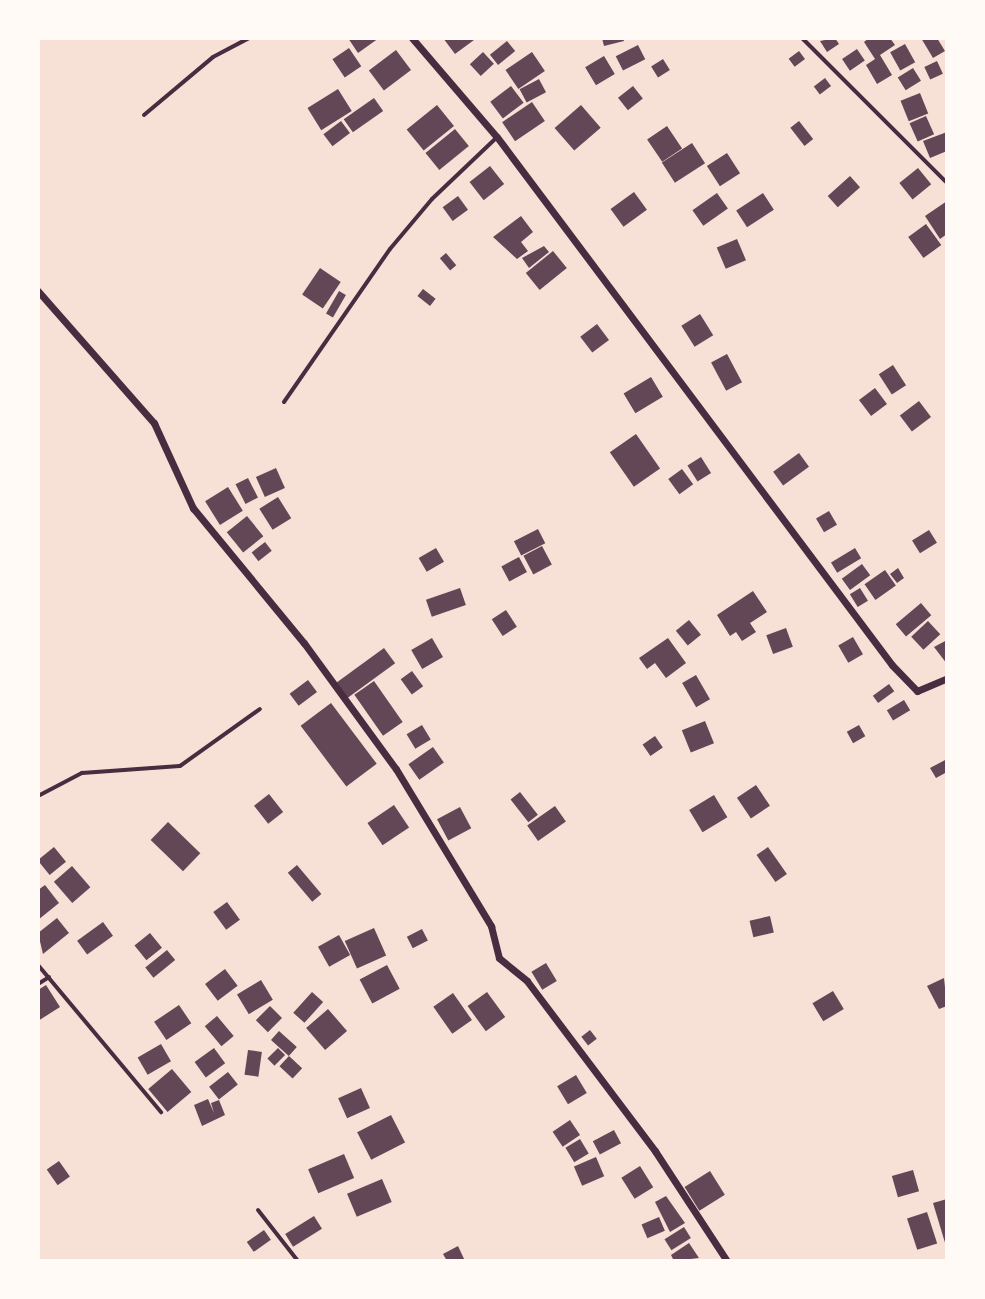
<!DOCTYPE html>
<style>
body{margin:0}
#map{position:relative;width:985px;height:1299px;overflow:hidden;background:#f7e1d7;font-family:"Open Sans",sans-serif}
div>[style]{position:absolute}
.building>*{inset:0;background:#644757;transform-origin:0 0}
.service>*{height:4px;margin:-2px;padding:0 2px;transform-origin:2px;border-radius:2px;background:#4a2c40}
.minor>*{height:7px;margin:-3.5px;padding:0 3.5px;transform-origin:3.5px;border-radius:3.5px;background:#4a2c40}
span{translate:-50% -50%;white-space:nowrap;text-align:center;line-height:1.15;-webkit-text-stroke:8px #fffaf5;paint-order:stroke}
.frame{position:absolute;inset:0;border:40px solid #fffaf5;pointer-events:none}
</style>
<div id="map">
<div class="building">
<i style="clip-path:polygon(348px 38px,379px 38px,358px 53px)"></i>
<i style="clip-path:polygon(443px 38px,472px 38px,474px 40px,455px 54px)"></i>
<i style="clip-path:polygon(602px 38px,623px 38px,624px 41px,604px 46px)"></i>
<i style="clip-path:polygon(835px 38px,839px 44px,827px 52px,820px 41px)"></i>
<i style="clip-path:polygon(869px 38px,890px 38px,895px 45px,880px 55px,892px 75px,877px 84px,866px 65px,875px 59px,864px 42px)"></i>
<i style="clip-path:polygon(921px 38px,937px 38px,945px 51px,933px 58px)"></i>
<i style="left:507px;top:41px;width:13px;height:22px;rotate:51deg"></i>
<i style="left:905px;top:44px;width:21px;height:17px;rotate:61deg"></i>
<i style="left:638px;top:45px;width:16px;height:25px;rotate:63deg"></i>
<i style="left:349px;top:48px;width:22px;height:20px;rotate:56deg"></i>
<i style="left:857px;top:49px;width:14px;height:18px;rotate:56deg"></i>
<i style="left:396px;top:50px;width:25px;height:34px;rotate:53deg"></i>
<i style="left:799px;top:51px;width:10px;height:13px;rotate:53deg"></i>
<i style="left:483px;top:52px;width:16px;height:18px;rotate:47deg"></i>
<i style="left:532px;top:52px;width:23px;height:32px;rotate:56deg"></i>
<i style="left:604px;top:56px;width:21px;height:22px;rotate:59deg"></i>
<i style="left:663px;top:59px;width:13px;height:14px;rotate:58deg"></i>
<i style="left:937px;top:61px;width:14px;height:14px;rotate:65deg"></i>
<i style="left:913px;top:68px;width:15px;height:18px;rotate:58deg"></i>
<i style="left:825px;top:78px;width:10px;height:14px;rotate:53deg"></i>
<i style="left:539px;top:79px;width:15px;height:22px;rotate:62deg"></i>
<i style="left:511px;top:86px;width:21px;height:26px;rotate:53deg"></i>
<i style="left:633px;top:86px;width:16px;height:19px;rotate:52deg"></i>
<i style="left:338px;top:89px;width:26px;height:36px;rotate:58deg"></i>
<i style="left:920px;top:93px;width:22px;height:21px;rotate:68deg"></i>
<i style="left:374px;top:98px;width:16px;height:37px;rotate:55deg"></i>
<i style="left:532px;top:102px;width:23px;height:36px;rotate:56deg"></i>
<i style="left:437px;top:105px;width:27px;height:39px;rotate:51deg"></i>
<i style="left:581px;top:105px;width:30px;height:35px;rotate:49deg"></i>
<i style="left:926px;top:116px;width:20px;height:18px;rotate:66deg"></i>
<i style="left:341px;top:121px;width:15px;height:22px;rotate:53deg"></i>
<i style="left:799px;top:121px;width:23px;height:11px;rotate:52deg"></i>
<i style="left:667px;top:126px;width:27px;height:24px;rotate:56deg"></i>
<i style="left:455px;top:129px;width:22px;height:38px;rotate:51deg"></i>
<i style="clip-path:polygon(947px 132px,947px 151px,930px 158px,923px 141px)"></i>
<i style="left:692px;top:143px;width:24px;height:36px;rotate:57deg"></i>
<i style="left:727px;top:153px;width:24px;height:24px;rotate:57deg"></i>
<i style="left:490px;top:166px;width:23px;height:26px;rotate:52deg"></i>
<i style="left:918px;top:168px;width:21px;height:24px;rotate:51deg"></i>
<i style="left:850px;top:176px;width:15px;height:30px;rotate:48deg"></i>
<i style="left:634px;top:192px;width:22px;height:29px;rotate:54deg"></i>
<i style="left:717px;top:193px;width:19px;height:30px;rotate:55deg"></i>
<i style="left:763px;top:193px;width:20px;height:32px;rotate:57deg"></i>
<i style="left:458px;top:196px;width:17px;height:19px;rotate:54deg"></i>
<i style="clip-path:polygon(947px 201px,947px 234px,940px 239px,925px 216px)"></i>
<i style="clip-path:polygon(521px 216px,533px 232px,521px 242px,528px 251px,517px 259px,493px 237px)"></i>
<i style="left:926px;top:224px;width:26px;height:22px;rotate:54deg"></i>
<i style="left:737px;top:239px;width:23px;height:22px;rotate:67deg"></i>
<i style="clip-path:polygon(544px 246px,549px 252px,529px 268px,522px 258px)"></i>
<i style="left:553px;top:251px;width:22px;height:35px;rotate:51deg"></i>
<i style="left:446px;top:253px;width:16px;height:8px;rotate:50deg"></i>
<i style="left:320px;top:268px;width:25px;height:32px;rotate:34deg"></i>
<i style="left:423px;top:289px;width:16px;height:9px;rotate:38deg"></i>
<i style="left:339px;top:291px;width:8px;height:26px;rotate:30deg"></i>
<i style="left:700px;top:314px;width:25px;height:22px;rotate:58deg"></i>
<i style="left:597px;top:324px;width:20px;height:21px;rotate:53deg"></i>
<i style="left:727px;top:354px;width:32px;height:18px;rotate:62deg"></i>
<i style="left:893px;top:365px;width:24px;height:17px;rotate:57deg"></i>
<i style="left:651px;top:377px;width:23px;height:32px;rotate:59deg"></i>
<i style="left:875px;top:388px;width:20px;height:20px;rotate:53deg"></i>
<i style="left:919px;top:401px;width:20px;height:24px;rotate:53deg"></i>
<i style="left:636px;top:434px;width:42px;height:32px;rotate:55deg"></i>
<i style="left:799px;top:453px;width:17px;height:32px;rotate:54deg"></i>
<i style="left:701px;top:457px;width:19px;height:16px;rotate:58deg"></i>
<i style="left:276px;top:468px;width:22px;height:22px;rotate:66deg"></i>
<i style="left:682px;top:469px;width:19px;height:17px;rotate:54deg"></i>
<i style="left:248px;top:478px;width:22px;height:14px;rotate:63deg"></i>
<i style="left:228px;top:487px;width:28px;height:27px;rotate:58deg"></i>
<i style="left:278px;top:497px;width:25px;height:22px;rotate:58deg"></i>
<i style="left:829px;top:511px;width:16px;height:15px;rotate:60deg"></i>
<i style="left:247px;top:516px;width:26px;height:26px;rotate:51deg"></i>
<i style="left:538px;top:529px;width:16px;height:27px;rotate:63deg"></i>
<i style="left:929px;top:530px;width:15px;height:20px;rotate:58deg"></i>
<i style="left:265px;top:542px;width:11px;height:17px;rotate:52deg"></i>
<i style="left:542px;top:546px;width:21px;height:21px;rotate:62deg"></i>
<i style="left:436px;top:548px;width:16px;height:20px;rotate:60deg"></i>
<i style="left:855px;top:548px;width:12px;height:28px;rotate:59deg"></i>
<i style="left:519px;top:557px;width:17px;height:20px;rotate:62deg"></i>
<i style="left:862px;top:564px;width:14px;height:25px;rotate:54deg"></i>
<i style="clip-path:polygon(898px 568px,904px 578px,897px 583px,890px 574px)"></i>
<i style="left:885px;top:570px;width:19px;height:25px;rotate:55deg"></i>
<i style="left:460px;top:588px;width:18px;height:36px;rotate:71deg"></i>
<i style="left:860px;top:588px;width:15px;height:12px;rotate:58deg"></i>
<i style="clip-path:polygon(753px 591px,767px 612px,750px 623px,756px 632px,742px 641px,736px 632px,730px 636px,717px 615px)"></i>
<i style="left:921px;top:603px;width:16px;height:33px;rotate:50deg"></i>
<i style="left:506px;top:610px;width:20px;height:17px;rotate:57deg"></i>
<i style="left:689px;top:620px;width:19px;height:17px;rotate:51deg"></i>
<i style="left:928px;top:621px;width:18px;height:23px;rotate:47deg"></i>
<i style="left:786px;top:628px;width:20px;height:21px;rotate:70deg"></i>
<i style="left:853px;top:637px;width:20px;height:17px;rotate:60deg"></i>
<i style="left:432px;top:638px;width:22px;height:24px;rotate:60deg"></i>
<i style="clip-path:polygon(668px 638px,686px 663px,666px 678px,655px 663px,647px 669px,639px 658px)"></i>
<i style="clip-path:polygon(947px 640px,947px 664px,934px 647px)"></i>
<i style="left:384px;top:648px;width:19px;height:59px;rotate:54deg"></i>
<i style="left:412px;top:671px;width:19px;height:14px;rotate:54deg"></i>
<i style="left:696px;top:675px;width:28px;height:16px;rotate:60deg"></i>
<i style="left:308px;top:680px;width:15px;height:23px;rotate:53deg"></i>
<i style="left:374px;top:681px;width:50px;height:24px;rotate:55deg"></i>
<i style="left:889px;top:684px;width:9px;height:20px;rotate:54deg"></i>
<i style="left:904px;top:700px;width:12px;height:20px;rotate:59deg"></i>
<i style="left:331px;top:703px;width:76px;height:38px;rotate:53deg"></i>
<i style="left:705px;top:721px;width:24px;height:25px;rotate:68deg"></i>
<i style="left:422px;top:725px;width:17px;height:18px;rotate:59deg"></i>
<i style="left:859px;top:725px;width:13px;height:14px;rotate:61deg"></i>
<i style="left:655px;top:736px;width:14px;height:15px;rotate:56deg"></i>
<i style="left:433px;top:747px;width:19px;height:30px;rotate:55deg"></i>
<i style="clip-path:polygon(947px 759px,947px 772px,936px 778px,930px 768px)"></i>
<i style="left:756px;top:785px;width:25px;height:23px;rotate:56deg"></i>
<i style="left:520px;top:792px;width:29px;height:12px;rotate:52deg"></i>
<i style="left:269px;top:794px;width:23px;height:19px;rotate:52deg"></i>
<i style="left:714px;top:795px;width:26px;height:29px;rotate:59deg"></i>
<i style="left:394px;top:805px;width:27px;height:32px;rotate:56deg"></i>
<i style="left:555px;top:806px;width:19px;height:34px;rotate:55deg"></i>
<i style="left:460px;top:807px;width:24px;height:26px;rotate:62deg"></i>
<i style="left:168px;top:822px;width:45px;height:25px;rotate:44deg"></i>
<i style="left:54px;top:847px;width:19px;height:21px;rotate:51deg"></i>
<i style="left:768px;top:847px;width:33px;height:14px;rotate:55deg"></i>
<i style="left:297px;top:865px;width:38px;height:12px;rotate:50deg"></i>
<i style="left:72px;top:866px;width:28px;height:24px;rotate:49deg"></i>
<i style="clip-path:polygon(45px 885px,59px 903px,38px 920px,38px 890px)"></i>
<i style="left:227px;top:902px;width:22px;height:17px;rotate:54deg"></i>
<i style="left:770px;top:916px;width:17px;height:21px;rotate:77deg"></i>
<i style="clip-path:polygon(57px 918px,69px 933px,43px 954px,38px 933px)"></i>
<i style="left:103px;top:922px;width:17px;height:32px;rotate:54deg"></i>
<i style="left:374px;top:928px;width:30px;height:32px;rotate:66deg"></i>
<i style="left:422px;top:929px;width:13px;height:17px;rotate:63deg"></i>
<i style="left:150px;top:933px;width:19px;height:20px;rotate:51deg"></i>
<i style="left:339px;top:935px;width:23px;height:24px;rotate:61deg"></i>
<i style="left:167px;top:950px;width:13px;height:28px;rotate:51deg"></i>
<i style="left:546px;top:963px;width:21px;height:17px;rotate:59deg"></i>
<i style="left:387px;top:965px;width:27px;height:31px;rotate:62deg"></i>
<i style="left:225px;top:969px;width:21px;height:25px;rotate:53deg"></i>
<i style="clip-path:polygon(944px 978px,947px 1006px,939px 1009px,927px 986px)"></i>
<i style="left:261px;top:980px;width:23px;height:28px;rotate:59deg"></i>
<i style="clip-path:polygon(46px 985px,60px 1007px,38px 1021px,38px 990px)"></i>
<i style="left:833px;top:991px;width:21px;height:24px;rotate:59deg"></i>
<i style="left:312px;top:992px;width:15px;height:28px;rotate:42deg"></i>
<i style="left:487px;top:992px;width:31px;height:24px;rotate:54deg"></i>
<i style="left:453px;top:993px;width:33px;height:24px;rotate:55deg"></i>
<i style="left:179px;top:1005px;width:22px;height:30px;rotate:56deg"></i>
<i style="left:270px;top:1006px;width:17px;height:20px;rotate:45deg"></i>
<i style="left:328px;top:1009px;width:29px;height:29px;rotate:49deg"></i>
<i style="left:217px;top:1016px;width:26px;height:16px;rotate:50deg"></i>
<i style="left:590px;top:1030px;width:11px;height:11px;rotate:52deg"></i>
<i style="left:279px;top:1031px;width:24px;height:12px;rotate:42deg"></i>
<i style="left:161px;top:1044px;width:20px;height:27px;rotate:60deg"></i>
<i style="left:214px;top:1048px;width:19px;height:24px;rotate:54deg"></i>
<i style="left:278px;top:1048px;width:10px;height:15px;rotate:45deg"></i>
<i style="left:248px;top:1050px;width:14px;height:25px;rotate:8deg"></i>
<i style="left:289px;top:1056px;width:18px;height:14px;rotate:43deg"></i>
<i style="left:172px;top:1069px;width:30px;height:31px;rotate:50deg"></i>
<i style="left:228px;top:1072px;width:16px;height:24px;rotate:52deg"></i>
<i style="left:576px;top:1075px;width:21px;height:22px;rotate:59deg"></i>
<i style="left:361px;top:1088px;width:22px;height:25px;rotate:66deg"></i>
<i style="clip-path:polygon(208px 1099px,214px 1113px,211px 1103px,219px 1100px,225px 1115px,202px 1126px,194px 1105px)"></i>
<i style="left:391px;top:1115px;width:31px;height:38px;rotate:63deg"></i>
<i style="left:570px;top:1120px;width:18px;height:21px;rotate:56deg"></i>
<i style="left:614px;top:1130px;width:15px;height:24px;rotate:62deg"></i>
<i style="left:580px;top:1139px;width:17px;height:17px;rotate:59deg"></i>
<i style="left:344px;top:1154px;width:26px;height:39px;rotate:67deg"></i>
<i style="left:596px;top:1157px;width:21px;height:24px;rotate:67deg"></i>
<i style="left:59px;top:1161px;width:19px;height:15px;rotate:55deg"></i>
<i style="left:640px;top:1166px;width:25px;height:22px;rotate:58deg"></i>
<i style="left:913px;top:1170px;width:22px;height:22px;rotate:74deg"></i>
<i style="left:710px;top:1171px;width:28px;height:30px;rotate:58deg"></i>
<i style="left:382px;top:1179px;width:25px;height:38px;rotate:67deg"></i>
<i style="clip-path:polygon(666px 1196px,685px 1223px,670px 1232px,655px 1202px)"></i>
<i style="clip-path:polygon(947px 1199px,947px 1246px,946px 1246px,933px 1203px)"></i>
<i style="left:927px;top:1212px;width:33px;height:21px;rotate:72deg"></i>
<i style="left:314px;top:1216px;width:15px;height:34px;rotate:58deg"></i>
<i style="left:659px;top:1217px;width:15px;height:19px;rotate:67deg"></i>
<i style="left:684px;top:1227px;width:13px;height:23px;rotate:58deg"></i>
<i style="left:264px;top:1230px;width:12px;height:21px;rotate:55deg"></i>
<i style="clip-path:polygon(689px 1243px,699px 1258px,674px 1261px,671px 1255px)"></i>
<i style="clip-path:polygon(458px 1246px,465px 1261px,447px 1261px,443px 1254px)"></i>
</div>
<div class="service">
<i style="left:802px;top:38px;width:205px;rotate:45deg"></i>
<i style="left:144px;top:115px;width:90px;rotate:-40deg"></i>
<i style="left:213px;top:57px;width:41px;rotate:-27.8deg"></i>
<i style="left:284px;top:402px;width:186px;rotate:-55.3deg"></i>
<i style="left:390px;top:249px;width:65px;rotate:-50deg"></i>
<i style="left:432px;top:199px;width:90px;rotate:-43.6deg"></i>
<i style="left:38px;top:796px;width:50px;rotate:-27.6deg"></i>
<i style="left:82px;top:773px;width:98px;rotate:-4.1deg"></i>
<i style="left:180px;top:766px;width:98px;rotate:-35.5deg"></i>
<i style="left:38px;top:965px;width:192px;rotate:50.1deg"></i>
<i style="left:38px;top:984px;width:13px;rotate:-32deg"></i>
<i style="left:258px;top:1210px;width:65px;rotate:51.9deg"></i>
</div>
<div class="minor">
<i style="left:412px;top:38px;width:130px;rotate:49.4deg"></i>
<i style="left:497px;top:137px;width:659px;rotate:53.2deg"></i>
<i style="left:892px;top:665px;width:36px;rotate:46deg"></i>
<i style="left:917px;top:691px;width:33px;rotate:-23deg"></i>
<i style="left:38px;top:291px;width:176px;rotate:48.7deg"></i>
<i style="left:154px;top:423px;width:94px;rotate:65.4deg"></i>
<i style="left:193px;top:508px;width:175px;rotate:50.6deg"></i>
<i style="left:304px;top:643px;width:156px;rotate:53.9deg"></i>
<i style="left:396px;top:769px;width:184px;rotate:58.8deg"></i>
<i style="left:491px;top:926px;width:33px;rotate:76deg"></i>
<i style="left:499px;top:958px;width:36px;rotate:39deg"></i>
<i style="left:527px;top:981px;width:213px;rotate:53deg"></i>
<i style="left:655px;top:1151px;width:131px;rotate:56.8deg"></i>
</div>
<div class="frame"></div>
</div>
